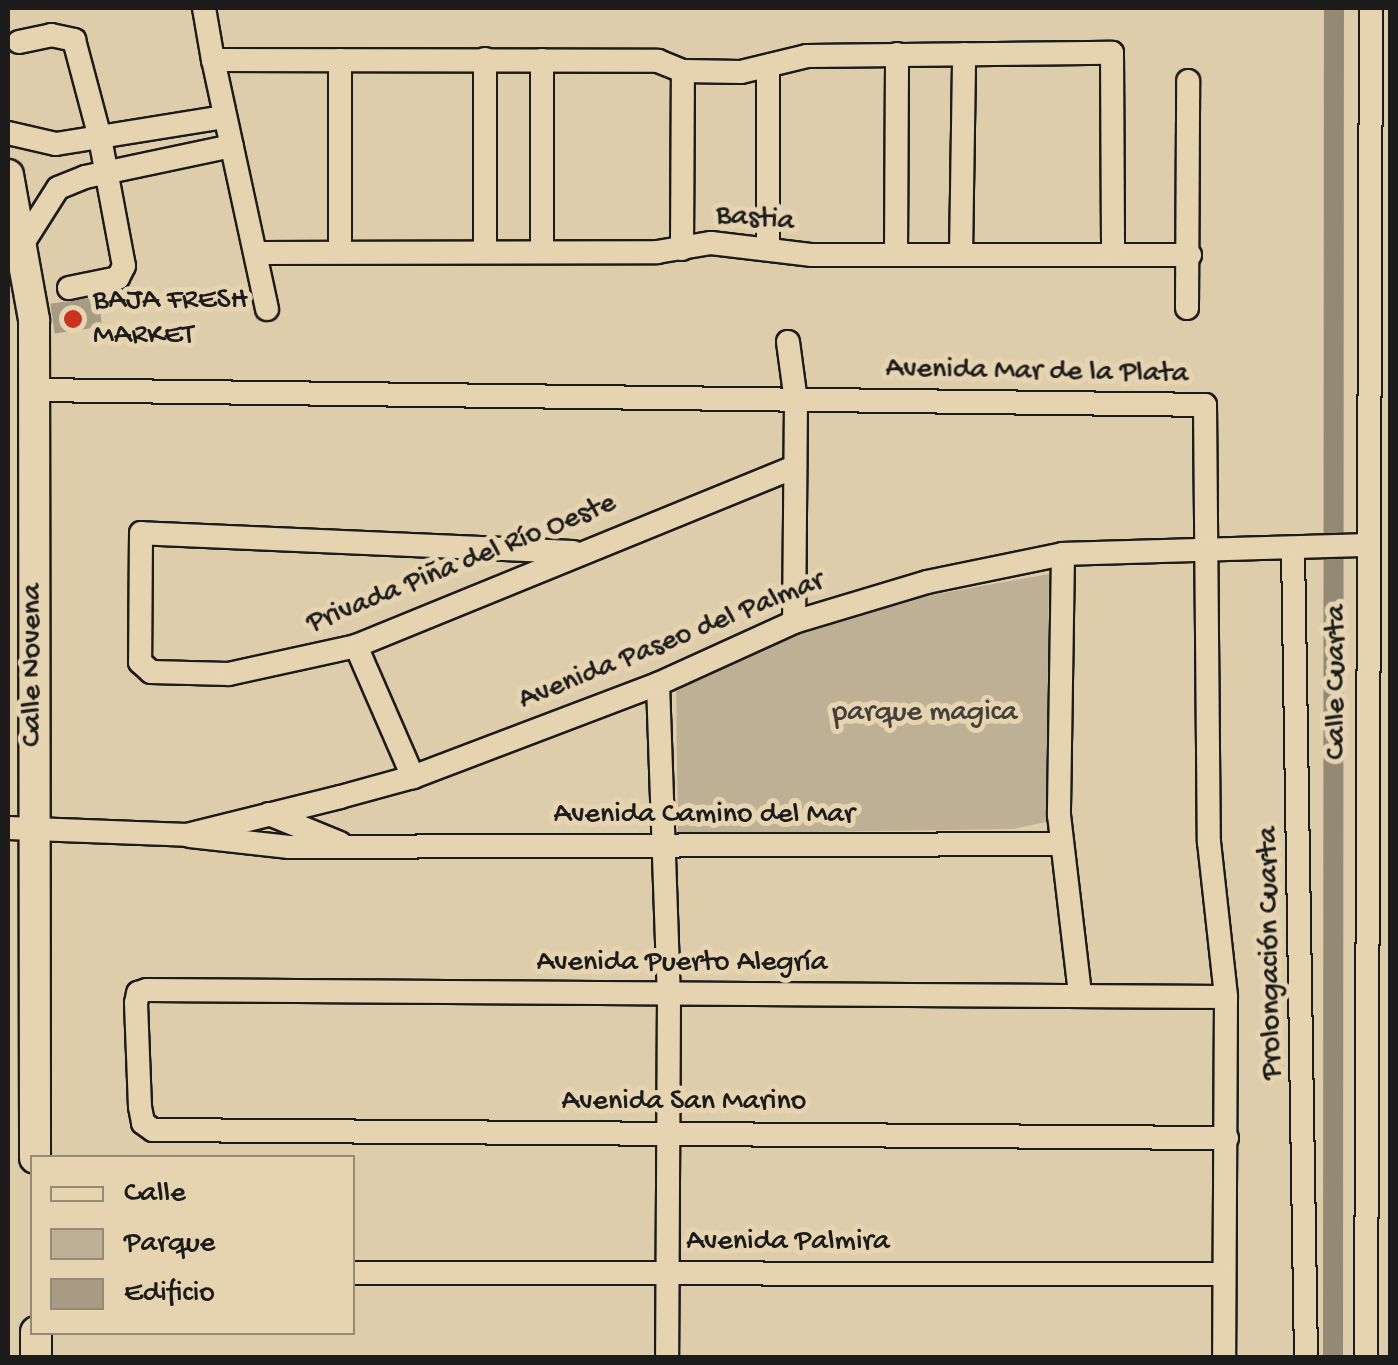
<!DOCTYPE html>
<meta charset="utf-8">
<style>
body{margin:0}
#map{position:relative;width:1398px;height:1365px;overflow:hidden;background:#decdab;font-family:"Gochi Hand",sans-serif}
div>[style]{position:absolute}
.green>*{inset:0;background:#beb094}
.canal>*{height:20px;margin:-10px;padding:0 10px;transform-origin:10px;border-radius:10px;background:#948974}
.building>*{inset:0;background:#a89b83;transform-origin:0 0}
.roads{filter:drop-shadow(2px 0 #1c1c1c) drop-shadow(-2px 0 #1c1c1c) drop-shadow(0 2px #1c1c1c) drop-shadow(0 -2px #1c1c1c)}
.minor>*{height:22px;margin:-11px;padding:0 11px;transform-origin:11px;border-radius:11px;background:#e6d4b1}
.major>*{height:30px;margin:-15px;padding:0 15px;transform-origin:15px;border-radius:15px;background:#e6d4b1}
.dots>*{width:28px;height:28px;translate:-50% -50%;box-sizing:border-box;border:5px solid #e6d4b1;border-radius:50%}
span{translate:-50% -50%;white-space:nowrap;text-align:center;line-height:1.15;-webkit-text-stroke:10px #e6d4b1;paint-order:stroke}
.street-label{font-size:30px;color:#1c1c1c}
.poi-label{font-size:30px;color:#1c1c1c}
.left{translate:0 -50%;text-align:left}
.park-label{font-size:30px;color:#44413a}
.frame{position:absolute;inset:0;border:10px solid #1c1c1c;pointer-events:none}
.legend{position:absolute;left:30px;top:1155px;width:325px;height:180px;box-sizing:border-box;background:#e6d4b1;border:2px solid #958a75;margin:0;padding:12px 18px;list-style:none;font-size:30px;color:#1c1c1c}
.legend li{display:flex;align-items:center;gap:20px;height:50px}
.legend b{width:50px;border:2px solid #958a75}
</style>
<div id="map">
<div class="green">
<i style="clip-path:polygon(1049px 574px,1046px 822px,1013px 829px,678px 834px,676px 684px,871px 606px)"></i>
</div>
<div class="canal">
<i style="left:1333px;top:1358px;width:1350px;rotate:-89.96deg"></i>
</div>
<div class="building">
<i style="left:98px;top:297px;width:30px;height:48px;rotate:82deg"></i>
</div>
<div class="roads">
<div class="minor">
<i style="left:204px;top:8px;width:53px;rotate:80.2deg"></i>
<i style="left:19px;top:42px;width:33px;rotate:-12deg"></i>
<i style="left:51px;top:35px;width:24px;rotate:12deg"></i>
<i style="left:74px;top:40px;width:101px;rotate:75.1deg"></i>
<i style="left:100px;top:138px;width:130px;rotate:79.4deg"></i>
<i style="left:124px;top:266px;width:13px;rotate:117deg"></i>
<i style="left:118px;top:278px;width:50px;rotate:168.5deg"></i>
<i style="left:485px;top:59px;width:192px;rotate:90deg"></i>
<i style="left:340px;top:60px;width:192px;rotate:90deg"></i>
<i style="left:542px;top:60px;width:192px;rotate:90deg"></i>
<i style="left:768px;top:69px;width:180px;rotate:90deg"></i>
<i style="left:8px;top:133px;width:49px;rotate:12.9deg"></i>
<i style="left:56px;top:144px;width:171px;rotate:-9.1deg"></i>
<i style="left:23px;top:243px;width:65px;rotate:-57.5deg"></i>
<i style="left:58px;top:188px;width:29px;rotate:-22deg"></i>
<i style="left:85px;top:177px;width:150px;rotate:-11.9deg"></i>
<i style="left:682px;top:249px;width:178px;rotate:-89.7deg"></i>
<i style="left:256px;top:253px;width:401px;rotate:-0.1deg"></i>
<i style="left:657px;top:252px;width:55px;rotate:-9.5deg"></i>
<i style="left:711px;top:243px;width:102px;rotate:6.8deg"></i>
<i style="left:812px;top:255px;width:378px"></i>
<i style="left:896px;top:255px;width:201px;rotate:-89.7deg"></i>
<i style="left:961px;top:255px;width:201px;rotate:-89.1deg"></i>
<i style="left:1187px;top:308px;width:227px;rotate:-89.7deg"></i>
<i style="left:267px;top:309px;width:255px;rotate:-102.2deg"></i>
<i style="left:213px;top:60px;width:445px;rotate:0.1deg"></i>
<i style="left:658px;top:61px;width:27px;rotate:22deg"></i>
<i style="left:683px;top:71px;width:58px;rotate:1deg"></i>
<i style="left:741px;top:72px;width:68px;rotate:-13.6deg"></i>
<i style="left:807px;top:56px;width:305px;rotate:-0.6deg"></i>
<i style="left:1112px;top:53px;width:202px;rotate:89.7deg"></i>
<i style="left:788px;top:342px;width:60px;rotate:82.3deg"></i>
<i style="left:796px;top:401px;width:221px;rotate:90.5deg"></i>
<i style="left:34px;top:390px;width:1171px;rotate:0.73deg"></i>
<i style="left:1205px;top:405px;width:437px;rotate:89.5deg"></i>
<i style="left:1209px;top:842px;width:156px;rotate:83.7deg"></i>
<i style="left:1226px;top:997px;width:361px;rotate:90.3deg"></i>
<i style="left:1293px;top:549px;width:809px;rotate:89.08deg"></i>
<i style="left:573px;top:552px;width:432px;rotate:-177.5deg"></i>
<i style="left:141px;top:533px;width:129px;rotate:90.4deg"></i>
<i style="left:140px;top:662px;width:15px;rotate:42deg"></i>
<i style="left:151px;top:672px;width:78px;rotate:1.5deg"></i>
<i style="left:229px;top:674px;width:130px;rotate:-12.4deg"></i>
<i style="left:356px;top:646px;width:474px;rotate:-22.2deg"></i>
<i style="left:1063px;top:554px;width:261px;rotate:90.9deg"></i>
<i style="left:1059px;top:815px;width:180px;rotate:83.3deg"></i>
<i style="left:356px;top:646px;width:143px;rotate:66.5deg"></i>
<i style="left:658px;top:684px;width:311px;rotate:88deg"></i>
<i style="left:669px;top:995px;width:363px;rotate:90.3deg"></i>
<i style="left:269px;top:814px;width:77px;rotate:22.2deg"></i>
<i style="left:8px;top:828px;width:179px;rotate:2.2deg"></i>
<i style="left:187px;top:835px;width:158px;rotate:-13.9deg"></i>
<i style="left:340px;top:797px;width:76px;rotate:-15.3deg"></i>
<i style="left:413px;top:777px;width:262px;rotate:-20.8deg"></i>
<i style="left:658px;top:684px;width:149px;rotate:-24.5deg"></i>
<i style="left:794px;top:622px;width:139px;rotate:-16.7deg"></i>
<i style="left:927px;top:582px;width:139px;rotate:-11.6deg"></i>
<i style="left:1063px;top:554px;width:305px;rotate:-1.7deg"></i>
<i style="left:190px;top:836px;width:100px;rotate:6.3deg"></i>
<i style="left:289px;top:847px;width:771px;rotate:-0.22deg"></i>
<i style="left:1226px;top:997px;width:1079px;rotate:-179.63deg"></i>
<i style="left:147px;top:990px;width:9px;rotate:162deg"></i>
<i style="left:138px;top:993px;width:10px;rotate:101deg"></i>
<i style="left:136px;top:1003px;width:104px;rotate:87.8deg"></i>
<i style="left:140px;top:1107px;width:16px;rotate:79deg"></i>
<i style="left:143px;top:1123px;width:12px;rotate:35deg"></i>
<i style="left:153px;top:1130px;width:1074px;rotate:0.43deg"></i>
<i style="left:352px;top:1273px;width:870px;rotate:0.07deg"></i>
<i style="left:1366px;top:1358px;width:1350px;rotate:-89.79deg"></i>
</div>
<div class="major">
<i style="left:8px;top:175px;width:147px;rotate:79.8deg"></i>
<i style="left:34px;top:320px;width:838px;rotate:89.93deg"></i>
<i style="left:36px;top:1332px;width:26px;rotate:90deg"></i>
</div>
</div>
<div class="dots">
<i style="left:73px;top:319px;background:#c8321e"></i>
</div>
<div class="street-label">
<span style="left:755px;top:220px;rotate:5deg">Bastia</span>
<span style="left:1037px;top:373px;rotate:1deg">Avenida Mar de la Plata</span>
<span style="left:462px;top:565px;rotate:-22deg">Privada Piña del Río Oeste</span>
<span style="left:672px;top:642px;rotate:-22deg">Avenida Paseo del Palmar</span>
<span style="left:34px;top:665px;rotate:-90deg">Calle Novena</span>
<span style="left:1338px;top:682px;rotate:-90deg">Calle Cuarta</span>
<span style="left:704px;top:816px">Avenida Camino del Mar</span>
<span style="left:1272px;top:953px;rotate:-91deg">Prolongación Cuarta</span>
<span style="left:682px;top:964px">Avenida Puerto Alegría</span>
<span style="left:684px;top:1103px">Avenida San Marino</span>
<span style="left:788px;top:1243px">Avenida Palmira</span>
</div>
<div class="poi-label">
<span class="left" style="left:93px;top:319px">BAJA FRESH<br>MARKET</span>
</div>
<div class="park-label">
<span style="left:925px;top:714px">parque magica</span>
</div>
<div class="frame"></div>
<ul class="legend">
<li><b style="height:12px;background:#e6d4b1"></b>Calle</li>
<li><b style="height:28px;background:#beb094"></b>Parque</li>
<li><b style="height:28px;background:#a89b83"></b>Edificio</li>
</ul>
</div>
